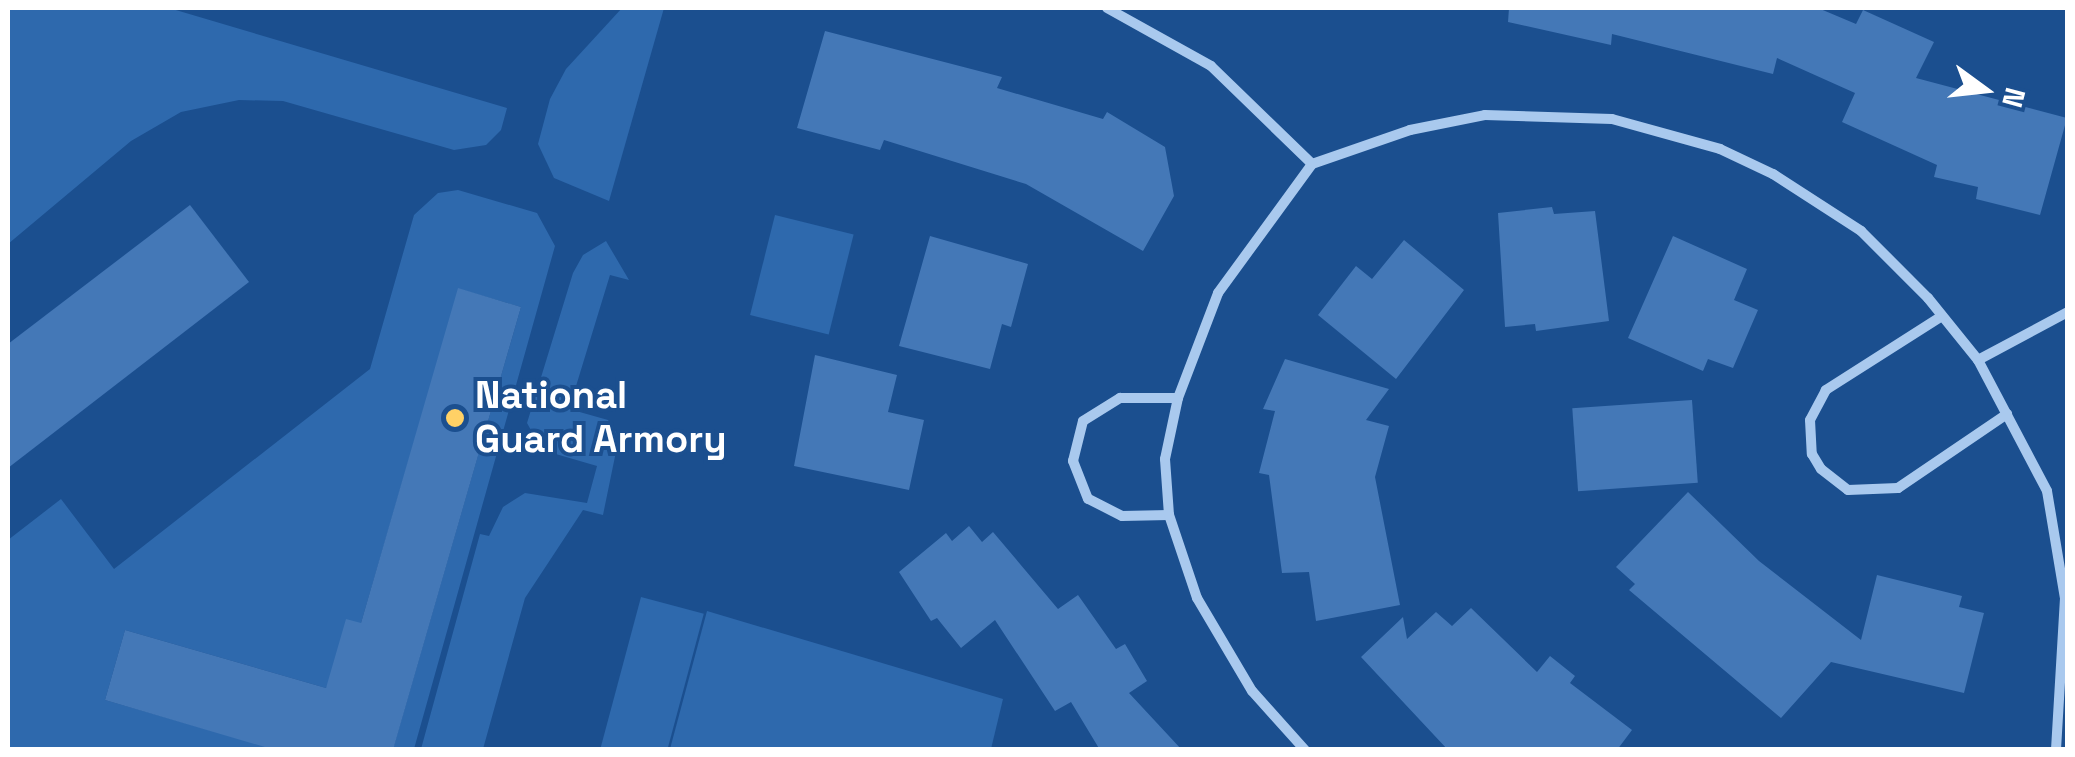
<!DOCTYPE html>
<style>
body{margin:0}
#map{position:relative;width:2075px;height:757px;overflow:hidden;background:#1b4f8f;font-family:"Space Grotesk",sans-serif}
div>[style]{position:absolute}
.green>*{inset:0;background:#2e69ad;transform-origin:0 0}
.building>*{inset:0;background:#4478b7;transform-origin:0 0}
.street>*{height:10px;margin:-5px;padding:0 5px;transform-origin:5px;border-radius:5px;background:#a9c9ee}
.dots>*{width:28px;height:28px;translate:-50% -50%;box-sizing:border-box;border:5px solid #1b4f8f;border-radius:50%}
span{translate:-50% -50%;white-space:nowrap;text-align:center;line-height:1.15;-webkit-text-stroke:8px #1b4f8f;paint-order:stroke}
.poi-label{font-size:38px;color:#fff;font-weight:700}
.left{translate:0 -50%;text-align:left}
.frame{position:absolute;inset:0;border:10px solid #fff;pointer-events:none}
.north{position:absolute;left:1935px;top:40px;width:100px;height:100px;-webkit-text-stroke:8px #1b4f8f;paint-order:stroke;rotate:105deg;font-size:28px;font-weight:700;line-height:40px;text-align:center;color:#fff}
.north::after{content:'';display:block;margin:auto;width:35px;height:45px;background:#fff;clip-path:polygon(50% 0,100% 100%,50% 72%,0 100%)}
</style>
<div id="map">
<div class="green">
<i style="clip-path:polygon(8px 8px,169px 8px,507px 108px,501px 130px,486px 145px,454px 150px,283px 101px,239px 100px,181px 112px,131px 141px,8px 244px)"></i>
<i style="clip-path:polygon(622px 8px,664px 8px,609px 201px,554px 178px,538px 144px,550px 99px,566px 69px)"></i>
<i style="clip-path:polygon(458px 190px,537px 213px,555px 246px,414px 749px,393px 749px,521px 307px,459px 289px,361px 623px,326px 688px,125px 630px,105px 700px,275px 749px,8px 750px,8px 540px,61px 499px,114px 569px,370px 369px,414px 215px,438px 193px)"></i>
<i style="left:775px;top:215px;width:81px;height:103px;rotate:14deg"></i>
<i style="clip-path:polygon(606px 241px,629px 280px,610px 275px,569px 409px,608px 420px,619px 437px,603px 515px,583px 510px,525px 598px,483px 749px,421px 749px,480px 534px,489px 536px,503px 507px,525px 493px,587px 503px,597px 466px,542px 450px,527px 423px,573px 273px,583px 255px)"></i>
<i style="left:641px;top:597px;width:65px;height:157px;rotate:15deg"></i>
<i style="clip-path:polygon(707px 611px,1003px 699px,991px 749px,670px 749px)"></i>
</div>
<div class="building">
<i style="clip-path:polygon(1509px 8px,1818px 8px,1856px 24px,1863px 10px,1934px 42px,1916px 78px,2067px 118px,2040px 215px,1976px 199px,1978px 187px,1934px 177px,1937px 165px,1842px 122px,1855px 93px,1777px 58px,1773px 74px,1612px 34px,1611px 45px,1508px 22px)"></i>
<i style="clip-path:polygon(825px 31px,1002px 77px,997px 88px,1103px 119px,1107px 112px,1165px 147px,1174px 196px,1143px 251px,1026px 184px,884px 140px,880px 150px,797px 128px)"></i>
<i style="clip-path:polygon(190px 205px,249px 282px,8px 468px,8px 344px)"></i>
<i style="clip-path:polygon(1552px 207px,1554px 214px,1595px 211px,1609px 321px,1536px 331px,1535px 324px,1505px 327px,1498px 213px)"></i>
<i style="clip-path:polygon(930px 236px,1028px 264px,1011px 327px,1002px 324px,990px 369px,899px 346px)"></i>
<i style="clip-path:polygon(1673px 236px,1747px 269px,1734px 300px,1758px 310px,1733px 368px,1708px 359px,1703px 371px,1628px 338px)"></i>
<i style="clip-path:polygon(1404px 240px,1464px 290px,1396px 379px,1318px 315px,1356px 266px,1372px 279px)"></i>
<i style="clip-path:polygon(458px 288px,521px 307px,393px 750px,275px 750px,105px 700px,125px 630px,326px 688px,346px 619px,361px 623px)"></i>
<i style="clip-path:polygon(815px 355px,897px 375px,888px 412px,924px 420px,909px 490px,794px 466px)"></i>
<i style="clip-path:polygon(1285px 359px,1389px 389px,1366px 420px,1389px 426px,1375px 477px,1400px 605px,1316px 621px,1309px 572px,1282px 573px,1269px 475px,1259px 473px,1275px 411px,1263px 409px)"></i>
<i style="left:1692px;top:400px;width:83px;height:120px;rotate:86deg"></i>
<i style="clip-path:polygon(1688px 492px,1759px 561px,1861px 640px,1877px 575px,1962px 596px,1959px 607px,1984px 613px,1964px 693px,1831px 662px,1781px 718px,1629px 590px,1635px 584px,1616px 567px)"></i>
<i style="clip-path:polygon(969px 526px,982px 542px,993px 532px,1058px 609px,1078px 595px,1116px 649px,1125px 644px,1147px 681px,1129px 693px,1182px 750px,1100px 750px,1071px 702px,1055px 711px,995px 620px,961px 648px,937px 618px,931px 621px,899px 572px,946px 533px,952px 541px)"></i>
<i style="clip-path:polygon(1471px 608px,1537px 672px,1550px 656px,1575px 676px,1570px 683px,1632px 730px,1617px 750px,1448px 750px,1361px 657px,1403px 617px,1407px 639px,1436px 612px,1452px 626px)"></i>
</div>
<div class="street">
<i style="left:1107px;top:8px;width:119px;rotate:29.1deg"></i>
<i style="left:1211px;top:66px;width:141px;rotate:44.1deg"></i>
<i style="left:1312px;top:164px;width:104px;rotate:-19.1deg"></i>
<i style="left:1410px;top:130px;width:76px;rotate:-11.3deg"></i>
<i style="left:1485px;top:115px;width:127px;rotate:1.8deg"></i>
<i style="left:1612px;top:119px;width:112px;rotate:15.5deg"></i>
<i style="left:1720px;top:149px;width:59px;rotate:25.3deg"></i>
<i style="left:1773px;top:174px;width:105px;rotate:32.9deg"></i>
<i style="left:1861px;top:231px;width:95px;rotate:45deg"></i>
<i style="left:1928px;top:298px;width:80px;rotate:51.1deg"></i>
<i style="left:1978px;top:360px;width:148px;rotate:62.2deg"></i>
<i style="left:2047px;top:491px;width:109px;rotate:80.5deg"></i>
<i style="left:2065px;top:598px;width:152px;rotate:93.4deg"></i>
<i style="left:1942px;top:316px;width:138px;rotate:147.5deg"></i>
<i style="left:1826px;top:390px;width:34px;rotate:118deg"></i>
<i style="left:1810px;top:420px;width:34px;rotate:87deg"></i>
<i style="left:1812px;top:454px;width:17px;rotate:59deg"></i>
<i style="left:1821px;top:469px;width:34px;rotate:38deg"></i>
<i style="left:1848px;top:490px;width:50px;rotate:-2.3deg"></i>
<i style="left:1898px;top:488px;width:132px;rotate:-34.2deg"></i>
<i style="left:1978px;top:360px;width:102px;rotate:-28.1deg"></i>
<i style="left:1169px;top:515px;width:47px;rotate:178.8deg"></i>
<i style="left:1122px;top:516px;width:38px;rotate:-153deg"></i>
<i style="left:1088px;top:499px;width:41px;rotate:-111.5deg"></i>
<i style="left:1073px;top:461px;width:41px;rotate:-76deg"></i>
<i style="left:1083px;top:421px;width:44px;rotate:-31.9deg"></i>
<i style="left:1120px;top:398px;width:58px"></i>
<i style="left:1305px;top:750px;width:79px;rotate:-131.9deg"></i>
<i style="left:1252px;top:691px;width:108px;rotate:-120.6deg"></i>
<i style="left:1197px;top:598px;width:88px;rotate:-108.6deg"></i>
<i style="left:1169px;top:515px;width:56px;rotate:-94.1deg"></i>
<i style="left:1165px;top:459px;width:62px;rotate:-78deg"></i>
<i style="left:1178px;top:398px;width:112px;rotate:-69.1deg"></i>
<i style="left:1218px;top:293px;width:160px;rotate:-53.9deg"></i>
</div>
<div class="dots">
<i style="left:455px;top:418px;background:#ffd166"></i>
</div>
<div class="poi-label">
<span class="left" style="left:475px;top:418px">National<br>Guard Armory</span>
</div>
<div class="frame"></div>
<div class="north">N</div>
</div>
